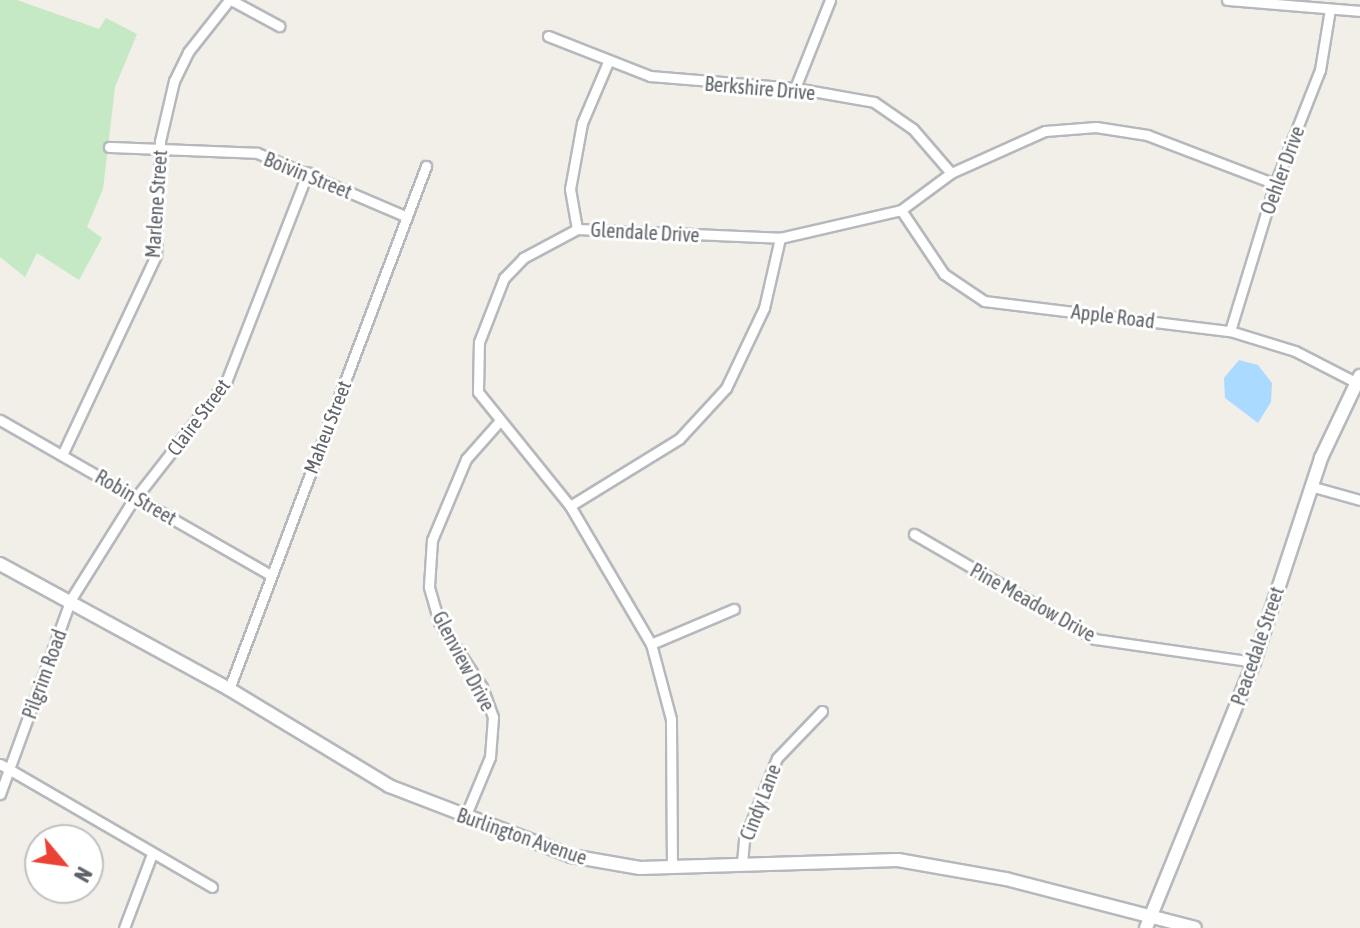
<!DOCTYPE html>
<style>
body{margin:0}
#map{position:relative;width:1360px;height:928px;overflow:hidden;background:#f1efe8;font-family:"Asap Condensed",sans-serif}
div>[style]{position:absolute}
.green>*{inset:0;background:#c5e8c5}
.water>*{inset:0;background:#aadaff}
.roads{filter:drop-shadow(2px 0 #b5b8bc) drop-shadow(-2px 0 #b5b8bc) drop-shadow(0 2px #b5b8bc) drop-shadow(0 -2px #b5b8bc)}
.minor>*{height:9px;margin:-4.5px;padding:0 4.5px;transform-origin:4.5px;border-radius:4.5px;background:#fff}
.secondary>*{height:12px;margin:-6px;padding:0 6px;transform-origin:6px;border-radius:6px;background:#fff}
span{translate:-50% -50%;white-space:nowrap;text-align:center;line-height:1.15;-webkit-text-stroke:6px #fff;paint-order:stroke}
.street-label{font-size:20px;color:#5f6368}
.north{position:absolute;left:24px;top:824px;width:80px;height:80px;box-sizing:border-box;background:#fff;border:2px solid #bfc1c3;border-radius:50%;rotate:119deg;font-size:22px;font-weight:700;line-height:32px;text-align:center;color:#5f6368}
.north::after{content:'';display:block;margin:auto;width:28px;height:36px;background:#ea4335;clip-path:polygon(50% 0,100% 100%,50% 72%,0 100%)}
</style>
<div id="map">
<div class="green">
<i style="clip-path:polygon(0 0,17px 0,99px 29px,106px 18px,137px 34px,115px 87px,103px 189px,87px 227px,102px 238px,79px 280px,37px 253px,25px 277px,0 257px)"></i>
</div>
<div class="water">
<i style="clip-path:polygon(1239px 360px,1258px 365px,1272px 383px,1271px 402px,1258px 423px,1225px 398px,1224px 378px)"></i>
</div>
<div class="roads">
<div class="minor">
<i style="left:231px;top:0;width:55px;rotate:28.4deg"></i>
<i style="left:1227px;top:0;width:133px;rotate:4.7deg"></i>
<i style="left:548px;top:36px;width:110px;rotate:21.4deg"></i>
<i style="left:650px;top:76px;width:145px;rotate:4.7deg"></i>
<i style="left:795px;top:88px;width:80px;rotate:10deg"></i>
<i style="left:874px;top:102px;width:47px;rotate:34.7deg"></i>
<i style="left:913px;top:129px;width:58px;rotate:49.2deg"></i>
<i style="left:795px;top:88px;width:95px;rotate:-68.3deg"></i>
<i style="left:109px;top:147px;width:148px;rotate:2.3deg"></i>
<i style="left:257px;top:153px;width:163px;rotate:23.1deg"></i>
<i style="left:901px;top:210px;width:77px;rotate:56.1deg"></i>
<i style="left:944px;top:274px;width:48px;rotate:34deg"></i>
<i style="left:984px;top:301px;width:248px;rotate:7deg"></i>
<i style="left:1230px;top:331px;width:68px;rotate:17.1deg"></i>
<i style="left:1295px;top:351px;width:70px;rotate:27.3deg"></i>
<i style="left:577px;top:229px;width:41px;rotate:-99.9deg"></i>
<i style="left:570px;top:189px;width:67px;rotate:-79.7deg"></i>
<i style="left:582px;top:123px;width:66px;rotate:-66.9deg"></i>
<i style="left:1230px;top:331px;width:154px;rotate:-73deg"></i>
<i style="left:1275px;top:184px;width:123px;rotate:-68.5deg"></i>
<i style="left:1320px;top:70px;width:62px;rotate:-80.7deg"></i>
<i style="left:0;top:420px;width:312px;rotate:29.8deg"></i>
<i style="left:62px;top:455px;width:221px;rotate:-64.8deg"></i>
<i style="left:156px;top:255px;width:114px;rotate:-88deg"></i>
<i style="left:160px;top:141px;width:62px;rotate:-76.9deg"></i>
<i style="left:174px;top:81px;width:32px;rotate:-64deg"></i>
<i style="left:188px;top:52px;width:66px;rotate:-51.7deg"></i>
<i style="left:1310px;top:486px;width:52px;rotate:15.6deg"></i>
<i style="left:570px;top:506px;width:128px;rotate:-31.6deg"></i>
<i style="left:679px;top:439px;width:69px;rotate:-47.3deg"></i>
<i style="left:726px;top:388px;width:89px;rotate:-64.6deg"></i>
<i style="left:764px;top:308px;width:72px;rotate:-77.1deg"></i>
<i style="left:914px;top:534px;width:209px;rotate:30.1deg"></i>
<i style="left:1095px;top:639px;width:161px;rotate:8.2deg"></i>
<i style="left:651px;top:644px;width:90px;rotate:-22.9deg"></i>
<i style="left:229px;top:689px;width:559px;rotate:-69.36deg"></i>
<i style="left:0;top:764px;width:245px;rotate:30.1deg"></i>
<i style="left:0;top:794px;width:208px;rotate:-70deg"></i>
<i style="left:71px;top:599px;width:111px;rotate:-57.9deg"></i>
<i style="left:130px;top:505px;width:156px;rotate:-52deg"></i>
<i style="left:226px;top:382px;width:225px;rotate:-68.7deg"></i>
<i style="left:465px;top:817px;width:65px;rotate:-67.4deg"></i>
<i style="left:490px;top:757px;width:40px;rotate:-85.7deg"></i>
<i style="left:493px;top:717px;width:32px;rotate:-110deg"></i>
<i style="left:482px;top:687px;width:78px;rotate:-123.5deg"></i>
<i style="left:439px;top:622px;width:37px;rotate:-106deg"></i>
<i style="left:429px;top:586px;width:46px;rotate:-86.3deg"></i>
<i style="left:432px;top:540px;width:88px;rotate:-67.2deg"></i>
<i style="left:466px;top:459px;width:48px;rotate:-48.4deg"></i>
<i style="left:742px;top:863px;width:23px;rotate:-85deg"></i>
<i style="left:744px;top:840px;width:88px;rotate:-68.1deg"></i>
<i style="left:777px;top:758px;width:65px;rotate:-46.2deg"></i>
<i style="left:672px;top:867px;width:148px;rotate:-90.4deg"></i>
<i style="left:671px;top:719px;width:78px;rotate:-104.9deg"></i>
<i style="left:651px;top:644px;width:160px;rotate:-120.4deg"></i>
<i style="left:570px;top:506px;width:146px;rotate:-128.9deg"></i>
<i style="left:478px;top:392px;width:50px;rotate:-88.9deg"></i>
<i style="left:479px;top:342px;width:69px;rotate:-68.7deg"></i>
<i style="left:504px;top:278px;width:28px;rotate:-46deg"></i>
<i style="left:523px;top:258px;width:61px;rotate:-28.2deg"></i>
<i style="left:577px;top:229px;width:203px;rotate:2.5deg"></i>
<i style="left:780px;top:238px;width:124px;rotate:-13deg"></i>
<i style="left:901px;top:210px;width:62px;rotate:-36.5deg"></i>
<i style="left:951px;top:173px;width:103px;rotate:-24.1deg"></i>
<i style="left:1045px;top:131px;width:51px;rotate:-4.5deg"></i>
<i style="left:1096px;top:127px;width:52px;rotate:8.9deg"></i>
<i style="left:1147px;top:135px;width:137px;rotate:20.9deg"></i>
<i style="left:124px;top:928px;width:79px;rotate:-69.3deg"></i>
</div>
<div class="secondary">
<i style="left:0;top:564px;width:261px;rotate:28.6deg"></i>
<i style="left:229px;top:689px;width:187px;rotate:31.2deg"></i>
<i style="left:389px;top:786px;width:195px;rotate:21deg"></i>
<i style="left:571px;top:856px;width:70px;rotate:9.9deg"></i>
<i style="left:640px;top:868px;width:258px;rotate:-1.8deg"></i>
<i style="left:898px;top:860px;width:110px;rotate:10deg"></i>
<i style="left:1006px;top:879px;width:195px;rotate:14.5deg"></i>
<i style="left:1146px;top:928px;width:287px;rotate:-67.9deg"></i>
<i style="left:1254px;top:662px;width:215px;rotate:-71.8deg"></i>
<i style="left:1321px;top:458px;width:91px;rotate:-64.6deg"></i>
</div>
</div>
<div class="street-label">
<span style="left:760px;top:88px;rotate:5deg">Berkshire Drive</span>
<span style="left:1282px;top:170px;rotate:-70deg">Oehler Drive</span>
<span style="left:308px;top:175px;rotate:22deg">Boivin Street</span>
<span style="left:156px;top:204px;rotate:-86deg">Marlene Street</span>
<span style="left:645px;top:232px;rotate:3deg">Glendale Drive</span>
<span style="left:1113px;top:316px;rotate:7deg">Apple Road</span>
<span style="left:198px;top:417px;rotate:-53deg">Claire Street</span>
<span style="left:327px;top:427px;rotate:-69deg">Maheu Street</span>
<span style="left:136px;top:497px;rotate:30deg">Robin Street</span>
<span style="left:1033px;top:602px;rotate:29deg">Pine Meadow Drive</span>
<span style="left:1257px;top:646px;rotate:-71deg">Peacedale Street</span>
<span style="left:464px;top:661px;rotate:62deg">Glenview Drive</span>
<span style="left:44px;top:674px;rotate:-70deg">Pilgrim Road</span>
<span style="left:760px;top:802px;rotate:-69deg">Cindy Lane</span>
<span style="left:522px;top:836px;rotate:19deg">Burlington Avenue</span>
</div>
<div class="north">N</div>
</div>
